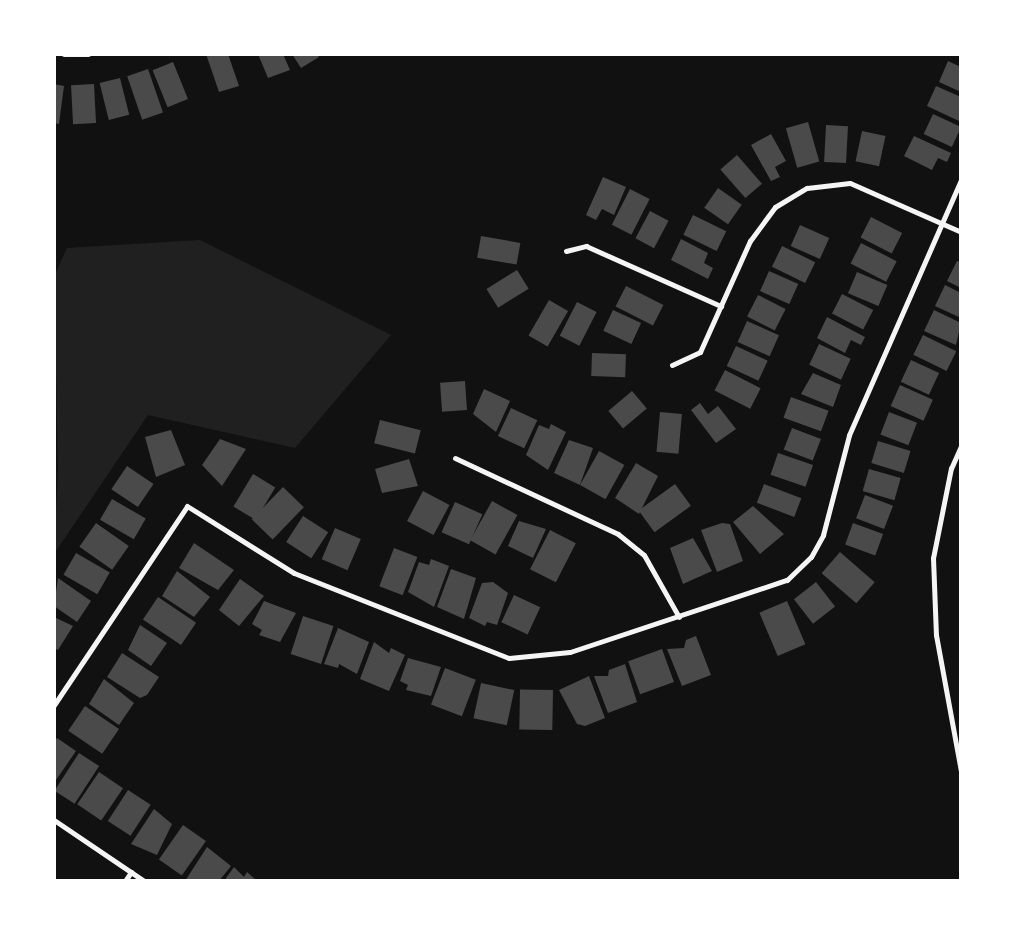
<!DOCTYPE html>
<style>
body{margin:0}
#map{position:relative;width:1015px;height:935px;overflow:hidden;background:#111;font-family:"Archivo Narrow",sans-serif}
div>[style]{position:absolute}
.green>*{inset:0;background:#202020}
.building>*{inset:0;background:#4a4a4a;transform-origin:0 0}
.minor>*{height:5px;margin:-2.5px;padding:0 2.5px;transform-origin:2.5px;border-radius:2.5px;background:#f5f5f5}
span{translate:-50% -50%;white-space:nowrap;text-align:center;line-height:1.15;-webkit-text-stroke:6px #fff;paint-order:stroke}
.frame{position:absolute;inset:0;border:56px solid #fff;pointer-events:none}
</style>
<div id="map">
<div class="green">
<i style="clip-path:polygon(200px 240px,391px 335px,295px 448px,148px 415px,54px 554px,58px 469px,54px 277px,67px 248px)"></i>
</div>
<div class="building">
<i style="clip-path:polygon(206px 54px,228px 54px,239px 86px,219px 92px)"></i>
<i style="clip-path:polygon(258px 54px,283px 54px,290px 70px,268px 78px)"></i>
<i style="clip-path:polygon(292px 54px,317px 54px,319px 57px,301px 68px)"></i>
<i style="clip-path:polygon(948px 61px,961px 67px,961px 92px,939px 82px)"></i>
<i style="left:173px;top:62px;width:40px;height:22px;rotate:68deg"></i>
<i style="left:148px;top:69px;width:46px;height:22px;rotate:71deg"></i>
<i style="left:120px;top:78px;width:38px;height:21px;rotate:76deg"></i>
<i style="clip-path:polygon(54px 84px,64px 86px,59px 124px,54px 123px)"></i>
<i style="left:94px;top:84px;width:39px;height:23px;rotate:87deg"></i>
<i style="clip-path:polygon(936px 86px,961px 97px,959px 121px,927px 106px)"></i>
<i style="left:933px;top:114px;width:31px;height:22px;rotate:25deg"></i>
<i style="left:808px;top:122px;width:41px;height:23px;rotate:74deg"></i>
<i style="left:826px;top:125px;width:22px;height:37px;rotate:3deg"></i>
<i style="left:862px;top:131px;width:24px;height:31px;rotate:12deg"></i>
<i style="clip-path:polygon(771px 134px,786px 161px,775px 167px,780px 177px,771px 181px,751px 145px)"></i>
<i style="clip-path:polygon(914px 136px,951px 153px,947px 162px,938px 158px,932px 170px,904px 156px)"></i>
<i style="left:737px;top:155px;width:38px;height:22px;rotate:49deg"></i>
<i style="clip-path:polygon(603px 177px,626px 187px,614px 215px,602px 209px,596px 220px,586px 215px)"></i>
<i style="left:718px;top:188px;width:29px;height:24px;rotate:35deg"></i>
<i style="left:630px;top:189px;width:22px;height:40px;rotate:27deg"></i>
<i style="left:650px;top:211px;width:21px;height:31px;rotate:28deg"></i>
<i style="left:693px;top:215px;width:37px;height:22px;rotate:26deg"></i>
<i style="left:871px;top:217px;width:35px;height:23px;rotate:27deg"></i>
<i style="left:800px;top:225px;width:32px;height:23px;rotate:24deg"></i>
<i style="left:481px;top:236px;width:40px;height:22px;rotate:10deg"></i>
<i style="clip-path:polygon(681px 239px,708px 253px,704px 263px,713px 268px,708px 279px,671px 260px)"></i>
<i style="left:861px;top:243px;width:40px;height:23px;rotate:27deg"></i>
<i style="left:782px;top:246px;width:37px;height:23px;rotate:26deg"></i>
<i style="clip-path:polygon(957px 261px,961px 262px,961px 288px,947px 281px)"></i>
<i style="left:517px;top:270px;width:22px;height:36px;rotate:58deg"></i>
<i style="left:769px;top:271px;width:32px;height:22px;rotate:24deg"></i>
<i style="left:857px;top:272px;width:33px;height:23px;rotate:23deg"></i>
<i style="clip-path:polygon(945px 285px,961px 293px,961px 318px,935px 306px)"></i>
<i style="left:626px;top:286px;width:42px;height:23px;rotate:27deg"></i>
<i style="left:842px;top:294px;width:35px;height:22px;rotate:27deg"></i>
<i style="left:758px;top:295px;width:31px;height:24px;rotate:27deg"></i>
<i style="left:549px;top:300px;width:22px;height:41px;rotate:30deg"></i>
<i style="left:577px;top:302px;width:22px;height:38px;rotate:27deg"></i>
<i style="left:613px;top:310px;width:31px;height:23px;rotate:25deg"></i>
<i style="clip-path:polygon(934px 310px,961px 323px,956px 345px,924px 331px)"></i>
<i style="clip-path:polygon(827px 317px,865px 337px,861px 345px,851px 340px,845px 353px,817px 338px)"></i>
<i style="left:747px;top:321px;width:35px;height:23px;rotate:24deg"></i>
<i style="left:923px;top:335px;width:37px;height:22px;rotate:26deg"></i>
<i style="left:819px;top:344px;width:35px;height:23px;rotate:25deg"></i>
<i style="left:736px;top:346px;width:35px;height:22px;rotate:25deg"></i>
<i style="left:592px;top:353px;width:34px;height:23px;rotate:2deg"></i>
<i style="left:911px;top:360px;width:31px;height:24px;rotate:25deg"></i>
<i style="left:725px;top:370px;width:40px;height:23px;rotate:27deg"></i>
<i style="clip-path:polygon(813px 373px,841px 385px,833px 407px,801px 394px)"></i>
<i style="left:465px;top:381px;width:29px;height:25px;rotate:86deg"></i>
<i style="left:900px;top:385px;width:36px;height:23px;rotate:24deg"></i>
<i style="clip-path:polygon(484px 389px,510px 401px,496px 432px,473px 414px)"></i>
<i style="left:632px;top:391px;width:23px;height:31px;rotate:50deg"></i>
<i style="left:791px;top:397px;width:40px;height:22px;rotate:20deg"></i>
<i style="clip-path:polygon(700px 403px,708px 414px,718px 406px,736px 429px,716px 443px,691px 410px)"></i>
<i style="left:511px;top:408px;width:29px;height:31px;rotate:25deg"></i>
<i style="left:660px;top:412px;width:22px;height:40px;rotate:5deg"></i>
<i style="left:889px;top:412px;width:30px;height:24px;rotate:21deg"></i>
<i style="left:380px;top:420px;width:42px;height:24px;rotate:14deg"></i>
<i style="clip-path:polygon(551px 424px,566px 432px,548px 470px,526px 455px,539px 425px,549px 429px)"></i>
<i style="left:792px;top:428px;width:31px;height:23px;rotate:21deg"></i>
<i style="clip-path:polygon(171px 430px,185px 465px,156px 477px,145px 437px)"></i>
<i style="clip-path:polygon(220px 439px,246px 449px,222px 486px,202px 465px)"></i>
<i style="clip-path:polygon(569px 440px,593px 448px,580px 485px,554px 473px)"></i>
<i style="left:878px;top:441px;width:34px;height:23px;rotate:17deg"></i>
<i style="left:599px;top:451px;width:29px;height:39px;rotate:29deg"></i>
<i style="left:778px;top:453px;width:37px;height:23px;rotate:19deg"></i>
<i style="clip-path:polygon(409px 459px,418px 486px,382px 493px,375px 469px)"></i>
<i style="clip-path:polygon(636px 463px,658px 476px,639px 514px,615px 498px)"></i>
<i style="left:127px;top:466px;width:32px;height:28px;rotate:34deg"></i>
<i style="left:869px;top:469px;width:33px;height:23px;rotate:16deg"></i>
<i style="left:253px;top:474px;width:26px;height:38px;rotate:31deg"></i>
<i style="left:675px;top:484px;width:27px;height:45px;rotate:54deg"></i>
<i style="left:764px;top:484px;width:40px;height:20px;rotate:21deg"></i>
<i style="left:283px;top:487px;width:29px;height:45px;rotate:44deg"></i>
<i style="left:423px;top:491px;width:30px;height:34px;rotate:28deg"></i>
<i style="left:865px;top:495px;width:30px;height:25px;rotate:21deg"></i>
<i style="left:112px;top:499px;width:39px;height:24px;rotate:30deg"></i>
<i style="left:492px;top:501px;width:29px;height:45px;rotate:29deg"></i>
<i style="left:455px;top:502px;width:30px;height:33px;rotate:24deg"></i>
<i style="clip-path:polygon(753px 506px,784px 534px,760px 554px,733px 522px)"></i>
<i style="left:303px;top:516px;width:30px;height:31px;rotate:33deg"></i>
<i style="clip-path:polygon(519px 521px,546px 529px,533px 558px,508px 546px)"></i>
<i style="left:96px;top:523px;width:40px;height:29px;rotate:35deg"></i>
<i style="clip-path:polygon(722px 523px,730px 524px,743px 561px,717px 572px,701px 530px)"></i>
<i style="left:853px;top:523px;width:32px;height:23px;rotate:20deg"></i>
<i style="left:335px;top:528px;width:28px;height:34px;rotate:23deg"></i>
<i style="left:550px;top:530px;width:29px;height:44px;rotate:27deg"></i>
<i style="clip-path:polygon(693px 538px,712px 571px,683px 584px,670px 548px)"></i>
<i style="clip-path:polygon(194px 543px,234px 570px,218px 590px,179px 568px)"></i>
<i style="left:394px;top:548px;width:25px;height:41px;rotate:21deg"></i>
<i style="left:840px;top:552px;width:46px;height:28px;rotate:41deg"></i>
<i style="left:76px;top:553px;width:39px;height:25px;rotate:30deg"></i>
<i style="clip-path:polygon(431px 559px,449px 566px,434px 607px,408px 592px,419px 562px,429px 565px)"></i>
<i style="clip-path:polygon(451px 569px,476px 578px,464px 619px,437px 607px)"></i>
<i style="clip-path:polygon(177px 571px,210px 597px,194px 617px,162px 596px)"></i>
<i style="clip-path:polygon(58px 578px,91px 601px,77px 622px,54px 606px)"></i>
<i style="clip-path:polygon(240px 579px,264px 596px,239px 626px,219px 610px)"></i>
<i style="clip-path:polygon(493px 582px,508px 593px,497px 625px,487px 622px,485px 626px,469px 618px,482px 583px)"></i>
<i style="left:816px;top:582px;width:31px;height:28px;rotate:52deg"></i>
<i style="left:514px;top:595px;width:29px;height:30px;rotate:25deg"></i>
<i style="left:158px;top:597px;width:46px;height:27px;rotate:34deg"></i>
<i style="clip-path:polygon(264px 601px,296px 613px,280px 642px,259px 635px,262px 630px,252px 624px)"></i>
<i style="left:787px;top:601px;width:47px;height:30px;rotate:67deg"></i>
<i style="left:303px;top:616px;width:32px;height:40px;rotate:18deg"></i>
<i style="clip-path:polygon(54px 617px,73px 626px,58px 650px,54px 648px)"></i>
<i style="clip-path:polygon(140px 625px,167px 643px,151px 666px,128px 650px)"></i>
<i style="clip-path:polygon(338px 628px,369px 642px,357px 674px,339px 664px,338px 668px,324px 664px)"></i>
<i style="clip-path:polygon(696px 636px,711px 675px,682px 686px,667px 649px,684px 648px,686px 640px)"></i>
<i style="clip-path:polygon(374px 642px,389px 653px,391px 648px,405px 655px,389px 691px,360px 679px)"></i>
<i style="left:662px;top:649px;width:35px;height:36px;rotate:70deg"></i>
<i style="clip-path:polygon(122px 653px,159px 677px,147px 695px,140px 698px,107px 677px)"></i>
<i style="clip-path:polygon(408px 658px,441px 667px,431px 696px,406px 690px,408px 685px,400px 681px)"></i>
<i style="clip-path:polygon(625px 664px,637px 702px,608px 713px,594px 676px,608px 676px,609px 670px)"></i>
<i style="left:445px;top:668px;width:33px;height:39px;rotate:21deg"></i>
<i style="clip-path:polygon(589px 676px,605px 718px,585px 726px,577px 724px,559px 690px)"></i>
<i style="clip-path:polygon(104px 679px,134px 703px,119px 725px,89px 704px)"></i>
<i style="left:481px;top:683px;width:34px;height:36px;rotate:12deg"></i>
<i style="left:553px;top:690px;width:40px;height:33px;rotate:91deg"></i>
<i style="left:85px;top:706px;width:41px;height:30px;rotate:34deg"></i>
<i style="clip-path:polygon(57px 738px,76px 751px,54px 783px,54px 743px)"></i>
<i style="left:79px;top:753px;width:24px;height:45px;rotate:33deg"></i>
<i style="left:99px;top:772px;width:29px;height:39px;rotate:34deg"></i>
<i style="left:128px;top:790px;width:27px;height:37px;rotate:33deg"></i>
<i style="clip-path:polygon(154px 809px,172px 824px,157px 855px,131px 844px)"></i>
<i style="left:183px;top:825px;width:28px;height:42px;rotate:35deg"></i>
<i style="clip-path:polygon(207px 847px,231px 866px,219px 881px,185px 881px)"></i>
<i style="clip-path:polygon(234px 867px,244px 877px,247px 872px,257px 881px,224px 881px)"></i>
</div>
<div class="minor">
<i style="left:64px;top:54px;width:24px"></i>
<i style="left:566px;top:251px;width:21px;rotate:-14deg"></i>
<i style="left:586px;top:246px;width:148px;rotate:24deg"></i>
<i style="left:672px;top:365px;width:31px;rotate:-25deg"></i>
<i style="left:700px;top:352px;width:122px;rotate:-65.8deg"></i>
<i style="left:750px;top:241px;width:42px;rotate:-53.7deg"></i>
<i style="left:775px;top:207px;width:37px;rotate:-31deg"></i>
<i style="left:807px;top:188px;width:43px;rotate:-6.6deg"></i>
<i style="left:850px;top:183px;width:121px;rotate:23.8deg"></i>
<i style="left:961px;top:446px;width:24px;rotate:114deg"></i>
<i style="left:951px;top:468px;width:92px;rotate:101.3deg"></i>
<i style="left:933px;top:558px;width:77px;rotate:87.8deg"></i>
<i style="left:936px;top:635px;width:138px;rotate:79.6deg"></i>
<i style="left:455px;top:458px;width:180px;rotate:25deg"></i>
<i style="left:618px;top:534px;width:33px;rotate:39deg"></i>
<i style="left:644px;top:555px;width:71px;rotate:60.6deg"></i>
<i style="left:54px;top:705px;width:239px;rotate:-56.2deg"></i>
<i style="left:187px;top:506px;width:126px;rotate:32.1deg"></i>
<i style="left:294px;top:573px;width:231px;rotate:21.6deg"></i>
<i style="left:509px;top:658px;width:61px;rotate:-5.6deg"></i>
<i style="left:570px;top:652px;width:229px;rotate:-18.4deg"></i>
<i style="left:787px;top:580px;width:33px;rotate:-44deg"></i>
<i style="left:811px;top:557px;width:25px;rotate:-61deg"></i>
<i style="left:823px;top:535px;width:103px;rotate:-75.4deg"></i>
<i style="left:849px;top:435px;width:279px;rotate:-66.3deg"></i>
<i style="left:54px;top:820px;width:109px;rotate:34.1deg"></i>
<i style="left:125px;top:881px;width:11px;rotate:-56deg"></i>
</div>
<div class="frame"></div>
</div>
